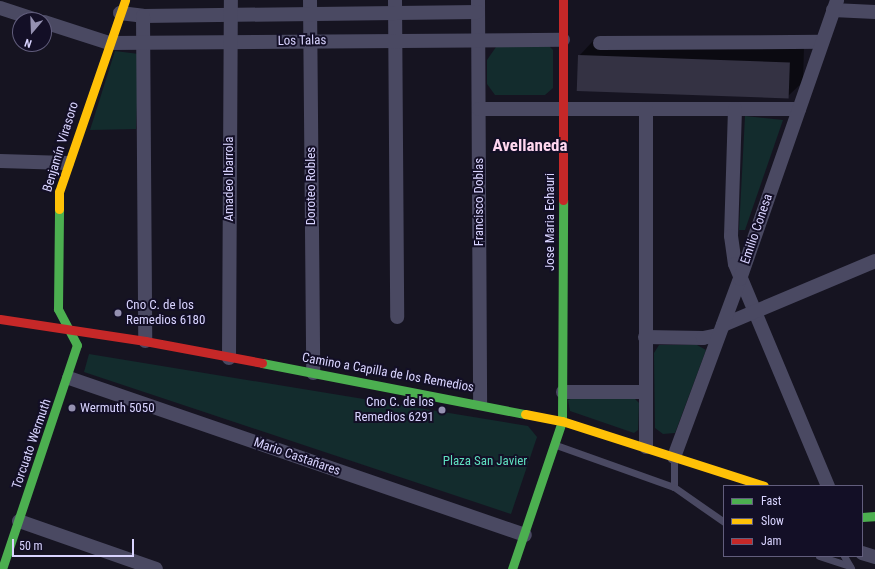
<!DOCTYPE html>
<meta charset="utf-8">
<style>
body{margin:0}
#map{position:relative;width:875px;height:569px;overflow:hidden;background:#161421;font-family:"Roboto Condensed",sans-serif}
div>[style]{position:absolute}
.green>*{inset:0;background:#132c2d}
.shadow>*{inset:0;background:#0007}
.building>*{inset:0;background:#343243;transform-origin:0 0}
.lane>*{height:7px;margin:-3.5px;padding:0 3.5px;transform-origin:3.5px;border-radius:3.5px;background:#4a4962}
.street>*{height:14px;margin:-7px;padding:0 7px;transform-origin:7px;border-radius:7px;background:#4a4962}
.fast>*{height:9px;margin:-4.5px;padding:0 4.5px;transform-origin:4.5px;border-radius:4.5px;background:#4caf50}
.slow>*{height:9px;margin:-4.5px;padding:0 4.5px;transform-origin:4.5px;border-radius:4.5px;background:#ffc107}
.jam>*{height:9px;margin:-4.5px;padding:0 4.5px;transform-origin:4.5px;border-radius:4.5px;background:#c62828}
.dots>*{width:11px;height:11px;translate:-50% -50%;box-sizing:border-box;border:2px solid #130f26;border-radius:50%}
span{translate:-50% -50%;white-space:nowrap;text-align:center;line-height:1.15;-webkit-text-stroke:4px #130f26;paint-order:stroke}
.street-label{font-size:13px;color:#d9d4ff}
.poi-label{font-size:13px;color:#d9d4ff}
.left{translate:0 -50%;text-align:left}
.right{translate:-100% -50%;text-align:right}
.park-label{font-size:13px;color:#5fe0c0}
.district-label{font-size:17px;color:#ffd6f0;font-weight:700}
.legend{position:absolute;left:723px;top:485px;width:140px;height:72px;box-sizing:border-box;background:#130f26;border:1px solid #625e7d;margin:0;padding:5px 7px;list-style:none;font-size:12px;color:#d9d4ff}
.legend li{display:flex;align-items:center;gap:8px;height:20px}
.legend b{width:20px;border:1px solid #625e7d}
.north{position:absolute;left:12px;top:12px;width:40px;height:40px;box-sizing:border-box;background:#130f26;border:1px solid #625e7d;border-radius:50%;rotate:199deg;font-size:11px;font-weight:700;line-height:16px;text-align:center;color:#d9d4ff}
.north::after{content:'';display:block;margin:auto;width:14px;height:18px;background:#9591b1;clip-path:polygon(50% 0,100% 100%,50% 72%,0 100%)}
.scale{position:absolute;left:12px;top:539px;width:122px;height:18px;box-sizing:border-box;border:2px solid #d9d4ff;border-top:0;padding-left:5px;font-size:12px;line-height:14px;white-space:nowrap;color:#d9d4ff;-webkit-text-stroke:3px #130f26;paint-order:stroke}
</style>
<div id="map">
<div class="green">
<i style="clip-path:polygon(548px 45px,553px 50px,553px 88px,545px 95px,495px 95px,487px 84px,487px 60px,496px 47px)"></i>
<i style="clip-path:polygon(115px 51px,139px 54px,136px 129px,90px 130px)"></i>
<i style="clip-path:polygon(745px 116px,783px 120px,745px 230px,739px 230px)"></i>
<i style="clip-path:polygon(659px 345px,697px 345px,706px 350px,675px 433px,663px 434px,655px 428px,654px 353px)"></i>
<i style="clip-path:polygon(89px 354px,528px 426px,537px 437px,511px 514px,84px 372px)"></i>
<i style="clip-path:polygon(575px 397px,634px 398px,639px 403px,638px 430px,634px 433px,570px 411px,568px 400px)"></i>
</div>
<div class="shadow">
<i style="clip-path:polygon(593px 41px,804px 48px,803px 82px,788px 96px,579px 56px)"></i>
</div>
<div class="building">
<i style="left:578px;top:55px;width:212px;height:36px;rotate:2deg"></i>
</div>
<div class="lane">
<i style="left:556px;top:445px;width:125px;rotate:19.6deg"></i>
<i style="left:674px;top:459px;width:28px;rotate:90deg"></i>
<i style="left:674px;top:487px;width:61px;rotate:35deg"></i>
<i style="left:819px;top:556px;width:32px;rotate:18deg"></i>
<i style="left:844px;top:556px;width:14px;rotate:60deg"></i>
</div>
<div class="street">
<i style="left:310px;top:0;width:373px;rotate:89.5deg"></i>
<i style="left:395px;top:0;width:317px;rotate:89.6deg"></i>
<i style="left:478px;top:0;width:403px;rotate:89.7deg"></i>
<i style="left:0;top:8px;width:40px;rotate:18deg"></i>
<i style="left:833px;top:10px;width:42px;rotate:2.7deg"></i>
<i style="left:120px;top:13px;width:23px;rotate:7deg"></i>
<i style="left:143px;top:16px;width:335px;rotate:-0.7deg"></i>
<i style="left:143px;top:16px;width:325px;rotate:89.6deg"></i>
<i style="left:44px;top:22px;width:68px;rotate:17.9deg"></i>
<i style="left:109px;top:43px;width:454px;rotate:-0.4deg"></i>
<i style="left:600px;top:43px;width:222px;rotate:-0.3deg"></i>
<i style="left:479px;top:109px;width:320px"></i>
<i style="left:735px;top:109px;width:127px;rotate:91.8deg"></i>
<i style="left:731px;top:236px;width:28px;rotate:82deg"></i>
<i style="left:735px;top:264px;width:241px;rotate:67.3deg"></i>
<i style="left:0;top:161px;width:67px;rotate:1.7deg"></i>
<i style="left:723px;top:325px;width:165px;rotate:-22.8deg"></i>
<i style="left:645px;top:337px;width:58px;rotate:1deg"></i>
<i style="left:703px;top:338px;width:16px;rotate:-11deg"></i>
<i style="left:229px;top:358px;width:358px;rotate:-89.7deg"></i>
<i style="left:69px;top:378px;width:482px;rotate:19deg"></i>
<i style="left:563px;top:392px;width:82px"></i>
<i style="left:646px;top:447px;width:338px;rotate:-90deg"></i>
<i style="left:674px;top:457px;width:190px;rotate:-69.7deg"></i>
<i style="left:740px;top:279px;width:295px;rotate:-70.8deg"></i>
<i style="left:19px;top:521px;width:145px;rotate:19.3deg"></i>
<i style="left:862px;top:553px;width:14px;rotate:17deg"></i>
</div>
<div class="fast">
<i style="left:262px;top:363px;width:268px;rotate:11deg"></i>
<i style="left:862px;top:517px;width:13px;rotate:-4deg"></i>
<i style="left:2px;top:569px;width:236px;rotate:-71.5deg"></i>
<i style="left:77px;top:345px;width:41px;rotate:-117.8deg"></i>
<i style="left:58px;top:309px;width:100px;rotate:-89.4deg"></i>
<i style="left:512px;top:569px;width:156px;rotate:-71.3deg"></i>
<i style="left:562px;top:421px;width:221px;rotate:-89.7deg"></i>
</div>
<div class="slow">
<i style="left:59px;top:209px;width:17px;rotate:-90deg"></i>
<i style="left:59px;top:192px;width:203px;rotate:-71deg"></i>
<i style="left:525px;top:414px;width:38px;rotate:11deg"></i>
<i style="left:562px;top:421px;width:212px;rotate:17.8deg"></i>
</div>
<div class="jam">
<i style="left:563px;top:200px;width:200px;rotate:-90deg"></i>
<i style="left:0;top:319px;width:147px;rotate:8.6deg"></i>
<i style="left:145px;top:341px;width:119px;rotate:10.6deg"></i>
</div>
<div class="dots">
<i style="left:118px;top:313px;background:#9591b1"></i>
<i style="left:72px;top:408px;background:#9591b1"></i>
<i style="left:442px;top:410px;background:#9591b1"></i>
</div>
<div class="street-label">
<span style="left:302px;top:41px;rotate:-1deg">Los Talas</span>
<span style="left:61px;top:147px;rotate:-73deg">Benjamín Virasoro</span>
<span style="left:229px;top:179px;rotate:-90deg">Amadeo Ibarrola</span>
<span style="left:311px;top:186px;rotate:-90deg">Doroteo Robles</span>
<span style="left:479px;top:202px;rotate:-90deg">Francisco Doblas</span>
<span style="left:550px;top:222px;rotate:-90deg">Jose Maria Echauri</span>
<span style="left:757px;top:229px;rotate:-71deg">Emilio Conesa</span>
<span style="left:388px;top:373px;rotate:10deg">Camino a Capilla de los Remedios</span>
<span style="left:32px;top:444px;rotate:-71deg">Torcuato Wermuth</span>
<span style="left:297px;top:457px;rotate:19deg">Mario Castañares</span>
</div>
<div class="poi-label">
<span class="left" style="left:126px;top:313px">Cno C. de los<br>Remedios 6180</span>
<span class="right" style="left:434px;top:410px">Cno C. de los<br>Remedios 6291</span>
<span class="left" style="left:80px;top:408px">Wermuth 5050</span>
</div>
<div class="park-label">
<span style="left:485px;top:461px">Plaza San Javier</span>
</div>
<div class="district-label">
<span style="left:530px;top:146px">Avellaneda</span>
</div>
<ul class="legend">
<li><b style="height:5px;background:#4caf50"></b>Fast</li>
<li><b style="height:5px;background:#ffc107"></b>Slow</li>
<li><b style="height:5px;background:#c62828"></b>Jam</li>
</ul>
<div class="north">N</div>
<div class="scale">50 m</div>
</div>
